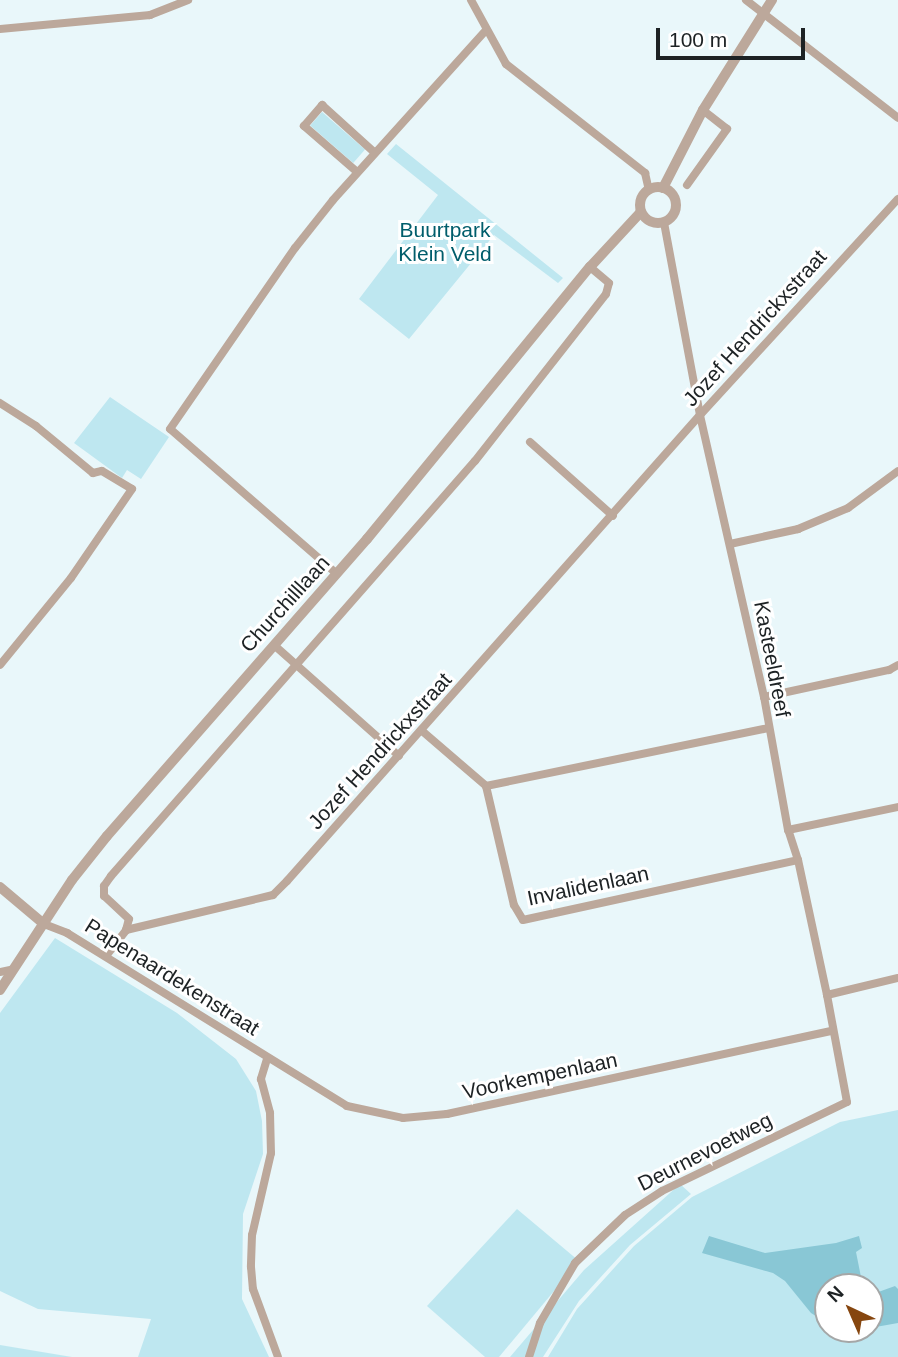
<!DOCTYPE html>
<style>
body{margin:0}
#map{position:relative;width:898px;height:1357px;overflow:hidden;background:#e9f7fa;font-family:Helvetica,sans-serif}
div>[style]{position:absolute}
.green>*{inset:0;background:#bee7f0;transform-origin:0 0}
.water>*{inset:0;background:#89c7d5}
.minor>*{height:8px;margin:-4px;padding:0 4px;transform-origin:4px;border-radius:4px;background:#bca89b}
.tertiary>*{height:10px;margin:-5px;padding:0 5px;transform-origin:5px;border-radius:5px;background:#bca89b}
.tertiary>.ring{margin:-5px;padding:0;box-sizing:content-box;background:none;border:10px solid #bca89b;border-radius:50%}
span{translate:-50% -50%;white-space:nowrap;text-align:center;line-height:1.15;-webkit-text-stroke:6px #fff;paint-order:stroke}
.park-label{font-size:21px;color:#005d6b}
.street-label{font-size:21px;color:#1d2224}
.north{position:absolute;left:814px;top:1273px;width:70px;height:70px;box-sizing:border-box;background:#fff;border:2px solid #a5a7a7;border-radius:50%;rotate:316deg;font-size:19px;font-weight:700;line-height:28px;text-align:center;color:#1d2224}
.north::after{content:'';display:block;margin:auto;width:24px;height:32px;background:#86460f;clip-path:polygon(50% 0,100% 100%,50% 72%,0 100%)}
.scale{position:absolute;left:656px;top:28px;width:149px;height:32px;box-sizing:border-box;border:4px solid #1d2224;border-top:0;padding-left:9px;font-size:21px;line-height:24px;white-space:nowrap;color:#1d2224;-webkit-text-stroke:5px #fff;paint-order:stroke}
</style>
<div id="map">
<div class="green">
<i style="left:322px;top:112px;width:57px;height:18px;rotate:41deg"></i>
<i style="clip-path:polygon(396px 144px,563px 278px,558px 283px,494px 235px,409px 339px,359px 299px,438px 195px,387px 154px)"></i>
<i style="clip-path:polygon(110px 397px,169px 437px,141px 479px,127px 470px,122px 478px,74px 443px)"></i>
<i style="clip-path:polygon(55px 938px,177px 1013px,236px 1059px,256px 1091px,262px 1121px,263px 1154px,243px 1214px,242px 1299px,269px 1357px,138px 1357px,151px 1319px,38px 1309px,0 1291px,0 1013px)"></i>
<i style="clip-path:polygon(evenodd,898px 1110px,898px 1357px,548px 1357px,577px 1309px,634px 1246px,692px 1197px,840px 1122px,898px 1110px,828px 1287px,870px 1287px,870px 1329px,828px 1329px,828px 1287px)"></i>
<i style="clip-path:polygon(680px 1184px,691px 1194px,630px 1245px,579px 1301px,543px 1357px,510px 1357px,584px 1270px)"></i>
<i style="clip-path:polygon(517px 1209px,579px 1261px,499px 1357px,485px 1357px,427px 1306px)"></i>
<i style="clip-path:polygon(0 1345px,72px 1357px,0 1357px)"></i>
</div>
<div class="water">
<i style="clip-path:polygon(709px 1236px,765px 1253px,836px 1243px,859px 1236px,862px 1248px,856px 1252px,863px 1287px,828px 1287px,828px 1322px,824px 1321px,811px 1313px,785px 1281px,773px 1273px,702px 1253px)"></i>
<i style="clip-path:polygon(895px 1286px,898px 1289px,898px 1323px,870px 1328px,870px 1295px)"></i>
</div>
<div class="minor">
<i style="left:471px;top:0;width:73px;rotate:61.3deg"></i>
<i style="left:506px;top:64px;width:177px;rotate:38.1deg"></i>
<i style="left:645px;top:173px;width:17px;rotate:77deg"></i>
<i style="left:746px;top:0;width:192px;rotate:37.8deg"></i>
<i style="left:0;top:29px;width:151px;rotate:-5.3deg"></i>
<i style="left:150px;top:15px;width:41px;rotate:-21.5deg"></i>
<i style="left:356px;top:171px;width:69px;rotate:-139.1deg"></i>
<i style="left:304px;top:126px;width:28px;rotate:-49deg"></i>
<i style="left:322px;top:105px;width:70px;rotate:42.1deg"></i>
<i style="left:687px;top:185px;width:69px;rotate:-54.5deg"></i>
<i style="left:727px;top:129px;width:31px;rotate:-142deg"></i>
<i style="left:0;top:403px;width:43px;rotate:32.6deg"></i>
<i style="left:36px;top:426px;width:74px;rotate:39.5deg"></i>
<i style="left:93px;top:473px;width:9px;rotate:-13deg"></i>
<i style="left:102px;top:471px;width:35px;rotate:31deg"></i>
<i style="left:132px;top:489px;width:108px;rotate:124.4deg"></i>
<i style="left:71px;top:578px;width:112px;rotate:129.2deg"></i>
<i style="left:530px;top:442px;width:111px;rotate:41.7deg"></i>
<i style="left:730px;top:544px;width:70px;rotate:-12.4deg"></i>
<i style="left:798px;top:529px;width:54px;rotate:-22.8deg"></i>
<i style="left:848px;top:508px;width:62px;rotate:-36.5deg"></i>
<i style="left:337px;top:574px;width:221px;rotate:-139deg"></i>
<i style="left:170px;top:429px;width:220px;rotate:-55.4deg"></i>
<i style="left:295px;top:248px;width:61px;rotate:-51.6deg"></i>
<i style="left:333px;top:200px;width:227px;rotate:-48deg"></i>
<i style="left:274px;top:645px;width:167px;rotate:41.6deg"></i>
<i style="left:764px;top:697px;width:128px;rotate:-12.2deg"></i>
<i style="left:889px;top:670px;width:10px;rotate:-29deg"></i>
<i style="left:421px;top:730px;width:86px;rotate:40.7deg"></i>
<i style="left:486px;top:786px;width:122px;rotate:76.8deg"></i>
<i style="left:514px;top:905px;width:17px;rotate:59deg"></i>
<i style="left:523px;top:920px;width:281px;rotate:-12.3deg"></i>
<i style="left:486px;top:786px;width:288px;rotate:-11.6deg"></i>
<i style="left:788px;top:830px;width:112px;rotate:-11.8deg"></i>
<i style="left:44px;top:924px;width:25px;rotate:21deg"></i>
<i style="left:67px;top:933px;width:329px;rotate:31.7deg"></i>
<i style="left:347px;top:1106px;width:57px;rotate:12.1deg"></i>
<i style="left:403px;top:1118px;width:44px;rotate:-5.2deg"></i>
<i style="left:447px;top:1114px;width:394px;rotate:-12.2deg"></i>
<i style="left:126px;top:930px;width:11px;rotate:-75deg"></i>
<i style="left:129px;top:919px;width:34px;rotate:-137deg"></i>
<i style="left:104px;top:896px;width:10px;rotate:-90deg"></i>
<i style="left:104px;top:886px;width:12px;rotate:-55deg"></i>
<i style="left:111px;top:876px;width:552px;rotate:-48.75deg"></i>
<i style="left:475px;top:461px;width:212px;rotate:-51.9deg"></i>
<i style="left:606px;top:294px;width:11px;rotate:-75deg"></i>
<i style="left:609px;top:283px;width:25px;rotate:-140deg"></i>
<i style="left:106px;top:956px;width:33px;rotate:-52deg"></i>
<i style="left:126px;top:930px;width:151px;rotate:-13.4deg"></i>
<i style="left:273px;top:895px;width:20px;rotate:-45deg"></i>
<i style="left:287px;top:881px;width:623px;rotate:-48.45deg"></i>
<i style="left:700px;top:415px;width:293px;rotate:-47.5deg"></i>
<i style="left:0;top:972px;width:14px;rotate:-12deg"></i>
<i style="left:827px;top:995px;width:73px;rotate:-13.5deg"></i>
<i style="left:267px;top:1059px;width:21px;rotate:107deg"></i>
<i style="left:261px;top:1079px;width:35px;rotate:75deg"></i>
<i style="left:270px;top:1113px;width:40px;rotate:88.6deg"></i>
<i style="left:271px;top:1153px;width:84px;rotate:103deg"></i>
<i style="left:252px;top:1235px;width:32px;rotate:92deg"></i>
<i style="left:251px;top:1267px;width:22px;rotate:85deg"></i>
<i style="left:253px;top:1289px;width:72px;rotate:69.8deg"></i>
<i style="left:529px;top:1357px;width:36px;rotate:-72deg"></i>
<i style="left:540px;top:1323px;width:69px;rotate:-59.7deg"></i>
<i style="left:575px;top:1263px;width:69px;rotate:-43.8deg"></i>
<i style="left:625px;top:1215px;width:44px;rotate:-33deg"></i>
<i style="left:662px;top:1191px;width:205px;rotate:-25.7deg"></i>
<i style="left:847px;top:1102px;width:109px;rotate:-100.6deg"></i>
<i style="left:827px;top:995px;width:138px;rotate:-102.1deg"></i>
<i style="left:798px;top:860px;width:32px;rotate:-108deg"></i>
<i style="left:788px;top:830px;width:135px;rotate:-100.2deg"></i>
<i style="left:764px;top:697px;width:289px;rotate:-102.8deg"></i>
<i style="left:700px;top:415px;width:196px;rotate:-100.6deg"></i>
</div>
<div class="tertiary">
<i class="ring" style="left:640px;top:187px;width:26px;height:26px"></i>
<i style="left:663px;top:188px;width:88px;rotate:-62.9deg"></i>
<i style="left:703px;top:110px;width:130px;rotate:-57.9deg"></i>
<i style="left:0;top:887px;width:57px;rotate:40.1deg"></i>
<i style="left:0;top:990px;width:131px;rotate:-56.8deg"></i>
<i style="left:72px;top:880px;width:56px;rotate:-51.5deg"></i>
<i style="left:107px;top:836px;width:395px;rotate:-48.8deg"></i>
<i style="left:367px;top:539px;width:352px;rotate:-50.7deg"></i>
<i style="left:590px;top:267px;width:75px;rotate:-47.2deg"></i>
</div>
<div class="park-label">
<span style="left:445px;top:242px">Buurtpark<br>Klein Veld</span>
</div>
<div class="street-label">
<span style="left:755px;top:328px;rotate:-48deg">Jozef Hendrickxstraat</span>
<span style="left:285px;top:604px;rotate:-48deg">Churchilllaan</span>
<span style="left:772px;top:659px;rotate:79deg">Kasteeldreef</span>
<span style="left:380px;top:751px;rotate:-48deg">Jozef Hendrickxstraat</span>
<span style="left:588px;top:886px;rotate:-12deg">Invalidenlaan</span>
<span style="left:172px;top:977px;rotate:32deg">Papenaardekenstraat</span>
<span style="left:540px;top:1076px;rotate:-12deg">Voorkempenlaan</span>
<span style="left:705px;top:1152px;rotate:-27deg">Deurnevoetweg</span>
</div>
<div class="north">N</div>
<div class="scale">100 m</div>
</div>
